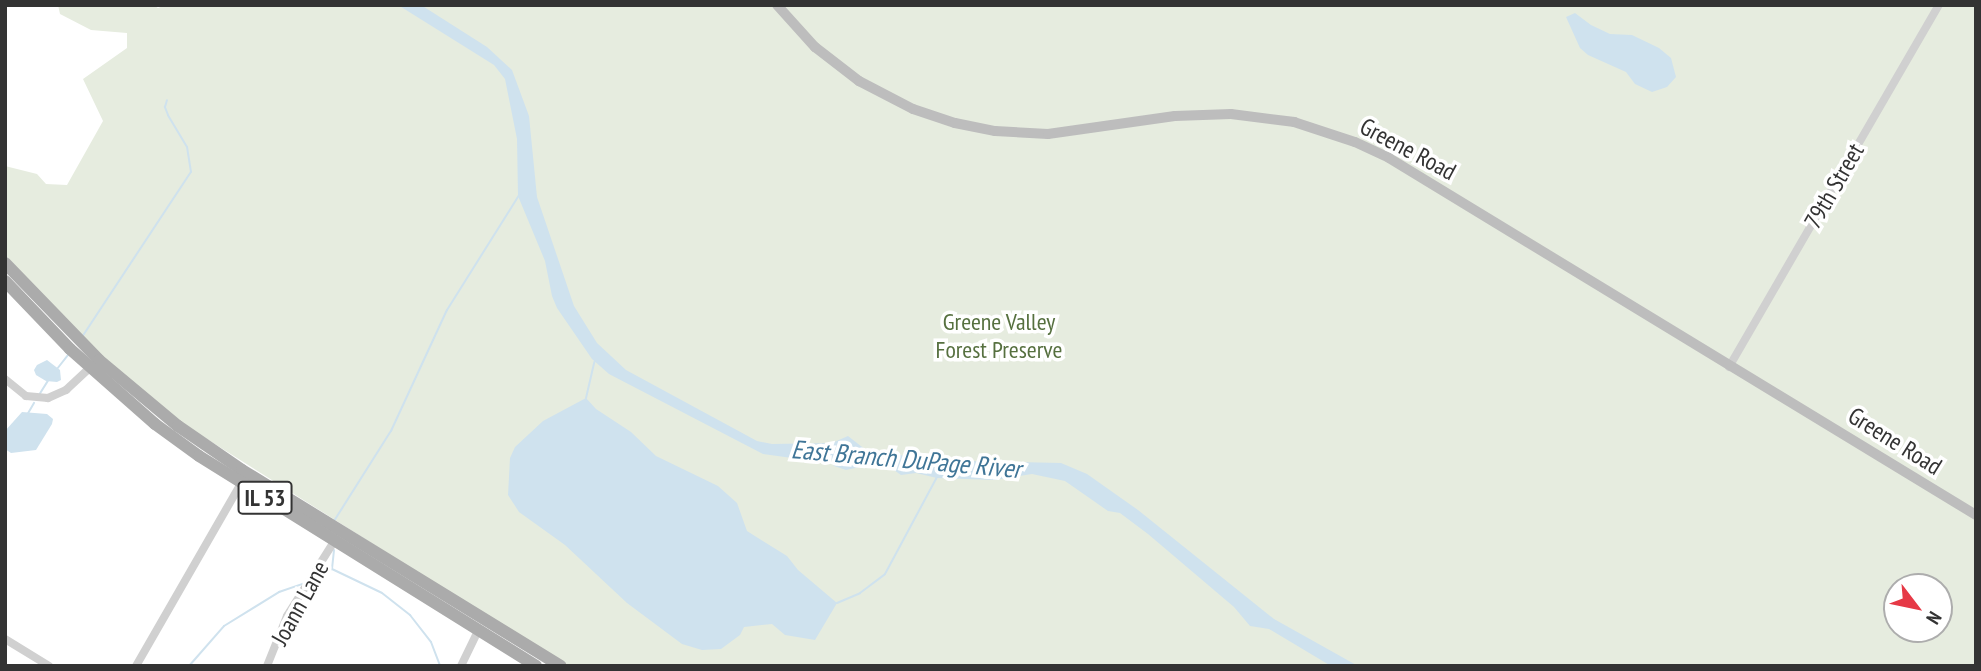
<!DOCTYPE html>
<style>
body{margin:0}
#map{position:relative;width:1981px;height:671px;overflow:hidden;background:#fff;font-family:"PT Sans Narrow",sans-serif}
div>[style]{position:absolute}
.green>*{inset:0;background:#e6ecdf}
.water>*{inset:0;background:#cfe2ee}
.stream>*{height:2px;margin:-1px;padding:0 1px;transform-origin:1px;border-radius:1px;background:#cfe2ee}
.street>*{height:8px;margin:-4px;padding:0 4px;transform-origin:4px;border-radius:4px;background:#d0d0d0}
.secondary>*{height:10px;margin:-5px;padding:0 5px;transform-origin:5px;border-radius:5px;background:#bdbdbd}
.primary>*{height:12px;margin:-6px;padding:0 6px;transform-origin:6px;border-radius:6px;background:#ababab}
span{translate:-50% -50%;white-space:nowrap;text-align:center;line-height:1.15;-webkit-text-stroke:7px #fff;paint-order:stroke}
.shield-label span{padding:2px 5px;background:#fff;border:2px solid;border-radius:5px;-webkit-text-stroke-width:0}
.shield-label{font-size:23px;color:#333;font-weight:700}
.street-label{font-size:24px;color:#333}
.park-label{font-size:24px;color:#56703f}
.water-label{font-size:26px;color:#3f7597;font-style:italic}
.frame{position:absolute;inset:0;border:7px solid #333;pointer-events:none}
.north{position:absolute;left:1883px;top:573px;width:70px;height:70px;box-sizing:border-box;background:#fff;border:2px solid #adadad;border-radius:50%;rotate:122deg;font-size:19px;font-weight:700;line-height:28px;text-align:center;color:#333}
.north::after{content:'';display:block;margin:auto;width:24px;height:32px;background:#e63946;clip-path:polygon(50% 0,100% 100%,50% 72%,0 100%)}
</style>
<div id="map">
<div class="green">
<i style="clip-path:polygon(evenodd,58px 5px,153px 5px,158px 8px,166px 5px,1976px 5px,1976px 666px,566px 666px,180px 422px,87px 343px,5px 255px,5px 166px,37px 174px,46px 184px,67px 185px,103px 121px,83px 79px,127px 48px,127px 33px,91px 30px,60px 14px,58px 5px,1897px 587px,1939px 587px,1939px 629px,1897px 629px,1897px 587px)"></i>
</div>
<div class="water">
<i style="clip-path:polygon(398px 5px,421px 5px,487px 47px,512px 70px,529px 116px,537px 197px,574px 306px,597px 343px,626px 370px,757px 441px,772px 444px,832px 443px,848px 436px,871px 454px,897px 454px,917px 460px,1061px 463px,1087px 474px,1138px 510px,1274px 619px,1358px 666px,1331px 666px,1269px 629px,1250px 626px,1234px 607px,1148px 534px,1120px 513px,1108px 511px,1065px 481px,1032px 474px,995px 480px,937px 478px,916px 473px,901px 475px,891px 468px,879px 469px,869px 465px,846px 470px,834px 466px,830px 457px,824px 456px,792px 458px,763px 454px,609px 374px,592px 359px,557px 308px,552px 296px,545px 261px,518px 196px,517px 139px,505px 79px,494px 65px)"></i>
<i style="clip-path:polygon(1575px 13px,1591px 25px,1610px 34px,1632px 35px,1659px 48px,1671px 58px,1676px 77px,1667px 87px,1652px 92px,1635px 84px,1626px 72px,1588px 55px,1580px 48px,1566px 17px)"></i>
<i style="clip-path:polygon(47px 360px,60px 370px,61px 380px,57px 382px,46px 381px,36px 375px,34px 370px,37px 365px)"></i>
<i style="clip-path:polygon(586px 398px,596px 409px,631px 432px,656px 456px,718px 486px,737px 503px,747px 531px,787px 556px,798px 570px,837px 603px,815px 640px,785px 635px,772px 624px,744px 627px,740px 635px,721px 649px,702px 650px,682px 644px,627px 603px,565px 545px,519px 512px,508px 495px,510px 458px,515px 447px,543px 421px)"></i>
<i style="clip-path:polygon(22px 412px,47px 414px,53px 419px,52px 424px,36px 450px,11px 453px,5px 449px,5px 431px)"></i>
</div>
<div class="stream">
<i style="left:82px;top:337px;width:198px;rotate:-56.6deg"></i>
<i style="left:191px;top:172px;width:25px;rotate:-99deg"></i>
<i style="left:187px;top:147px;width:37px;rotate:-121deg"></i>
<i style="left:168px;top:115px;width:9px;rotate:-111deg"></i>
<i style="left:165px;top:107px;width:7px;rotate:-74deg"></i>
<i style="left:57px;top:369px;width:18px;rotate:-52deg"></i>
<i style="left:39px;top:395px;width:19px;rotate:-58deg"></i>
<i style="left:586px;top:398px;width:37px;rotate:-77deg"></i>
<i style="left:27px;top:415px;width:14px;rotate:-60deg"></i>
<i style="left:334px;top:521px;width:107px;rotate:-57.7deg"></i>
<i style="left:391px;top:431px;width:133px;rotate:-65.2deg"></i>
<i style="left:447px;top:310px;width:136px;rotate:-57.9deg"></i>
<i style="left:332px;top:569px;width:55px;rotate:25.6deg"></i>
<i style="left:382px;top:593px;width:36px;rotate:38deg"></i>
<i style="left:410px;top:615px;width:34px;rotate:52deg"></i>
<i style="left:431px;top:642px;width:26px;rotate:69deg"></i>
<i style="left:318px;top:577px;width:16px;rotate:-30deg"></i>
<i style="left:332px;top:569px;width:19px;rotate:-84deg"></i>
<i style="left:837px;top:603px;width:25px;rotate:-23deg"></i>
<i style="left:860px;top:593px;width:31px;rotate:-37deg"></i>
<i style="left:885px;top:574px;width:110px;rotate:-61.8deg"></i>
<i style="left:189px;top:666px;width:53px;rotate:-48.8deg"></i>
<i style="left:224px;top:626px;width:65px;rotate:-31.7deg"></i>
<i style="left:279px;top:592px;width:28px;rotate:-19deg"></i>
</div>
<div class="street">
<i style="left:1729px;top:367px;width:419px;rotate:-59.9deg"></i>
<i style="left:5px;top:379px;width:27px;rotate:39deg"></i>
<i style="left:26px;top:396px;width:22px;rotate:5deg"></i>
<i style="left:48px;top:398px;width:20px;rotate:-24deg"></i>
<i style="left:66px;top:390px;width:37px;rotate:-43deg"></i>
<i style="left:5px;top:639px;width:52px;rotate:31.5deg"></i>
<i style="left:136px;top:666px;width:217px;rotate:-60.1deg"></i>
<i style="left:267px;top:666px;width:54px;rotate:-68.2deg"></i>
<i style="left:287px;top:616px;width:90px;rotate:-57.7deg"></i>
<i style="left:461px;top:666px;width:41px;rotate:-64.1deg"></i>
</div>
<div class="secondary">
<i style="left:777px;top:5px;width:57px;rotate:47.9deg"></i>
<i style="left:815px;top:47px;width:56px;rotate:37.7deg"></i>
<i style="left:859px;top:81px;width:61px;rotate:27.4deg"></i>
<i style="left:913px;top:109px;width:44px;rotate:18.4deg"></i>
<i style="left:955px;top:123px;width:41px;rotate:11.3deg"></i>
<i style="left:995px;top:131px;width:53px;rotate:3.2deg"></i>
<i style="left:1048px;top:134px;width:128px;rotate:-8.1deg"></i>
<i style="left:1175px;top:116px;width:56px;rotate:-2deg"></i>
<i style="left:1231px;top:114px;width:64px;rotate:7.2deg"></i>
<i style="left:1294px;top:122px;width:64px;rotate:18.2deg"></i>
<i style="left:1355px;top:142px;width:38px;rotate:25deg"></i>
<i style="left:1389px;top:158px;width:687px;rotate:31.31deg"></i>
</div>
<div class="primary">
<i style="left:5px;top:263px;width:135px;rotate:45.9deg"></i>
<i style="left:99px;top:360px;width:103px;rotate:39.9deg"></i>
<i style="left:178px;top:426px;width:78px;rotate:34.5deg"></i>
<i style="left:242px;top:470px;width:374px;rotate:31.6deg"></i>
<i style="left:5px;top:281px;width:94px;rotate:46.3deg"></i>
<i style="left:70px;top:349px;width:113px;rotate:41.4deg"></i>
<i style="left:155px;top:424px;width:54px;rotate:36deg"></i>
<i style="left:199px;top:456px;width:397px;rotate:31.9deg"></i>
</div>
<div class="shield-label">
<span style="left:265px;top:498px">IL 53</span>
</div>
<div class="street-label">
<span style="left:1408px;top:149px;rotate:28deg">Greene Road</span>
<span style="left:1834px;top:186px;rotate:-60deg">79th Street</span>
<span style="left:1895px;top:441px;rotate:32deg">Greene Road</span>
<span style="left:300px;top:603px;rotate:-61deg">Joann Lane</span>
</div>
<div class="park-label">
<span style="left:999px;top:336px">Greene Valley<br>Forest Preserve</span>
</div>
<div class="water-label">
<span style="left:906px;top:459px;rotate:5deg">East Branch DuPage River</span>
</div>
<div class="frame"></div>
<div class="north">N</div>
</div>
